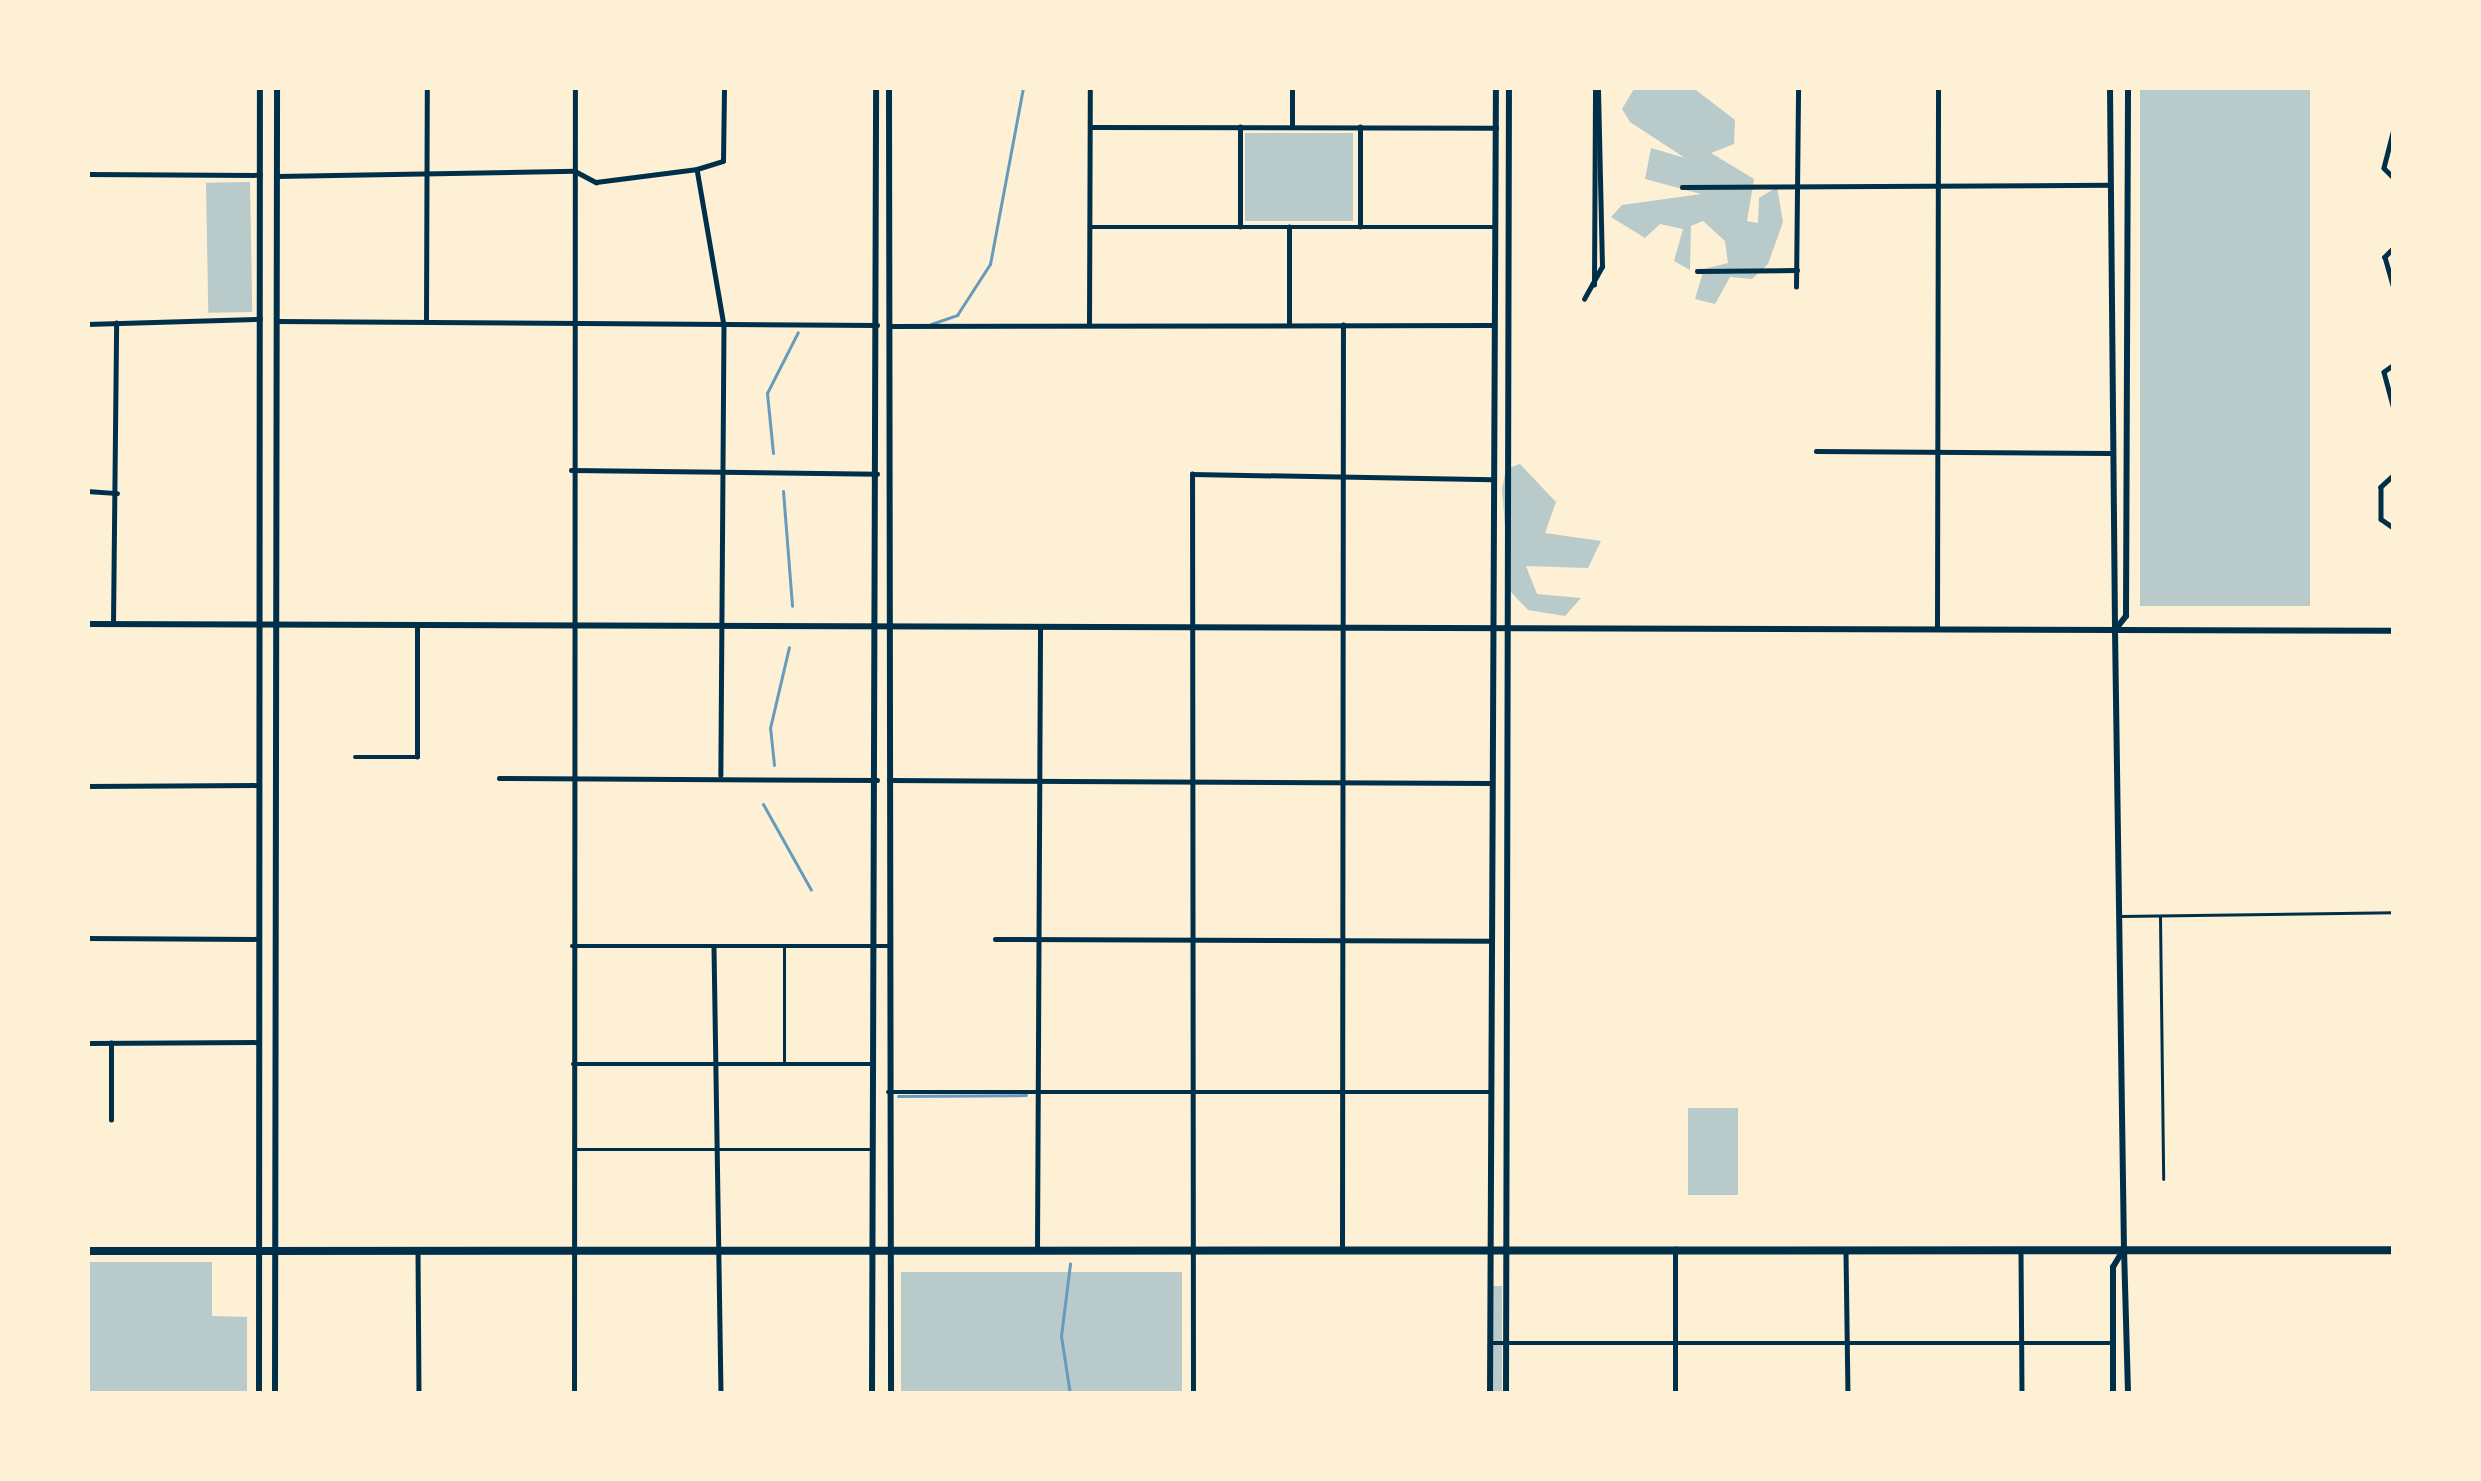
<!DOCTYPE html>
<style>
body{margin:0}
#map{position:relative;width:2481px;height:1481px;overflow:hidden;background:#fdf0d5;font-family:"IBM Plex Sans",sans-serif}
div>[style]{position:absolute}
.green>*{inset:0;background:#b9caca;transform-origin:0 0}
.stream>*{height:3px;margin:-1.5px;padding:0 1.5px;transform-origin:1.5px;border-radius:1.5px;background:#669bbc}
.service>*{height:3px;margin:-1.5px;padding:0 1.5px;transform-origin:1.5px;border-radius:1.5px;background:#003049}
.pedestrian>*{height:3px;margin:-1.5px;padding:0 1.5px;transform-origin:1.5px;border-radius:1.5px;background:#003049}
.minor>*{height:4.5px;margin:-2.25px;padding:0 2.25px;transform-origin:2.25px;border-radius:2.25px;background:#003049}
.tertiary>*{height:6px;margin:-3px;padding:0 3px;transform-origin:3px;border-radius:3px;background:#003049}
.secondary>*{height:6px;margin:-3px;padding:0 3px;transform-origin:3px;border-radius:3px;background:#003049}
.primary>*{height:8px;margin:-4px;padding:0 4px;transform-origin:4px;border-radius:4px;background:#003049}
span{translate:-50% -50%;white-space:nowrap;text-align:center;line-height:1.15;-webkit-text-stroke:9px #fdf0d5;paint-order:stroke}
.frame{position:absolute;inset:0;border:90px solid #fdf0d5;pointer-events:none}
</style>
<div id="map">
<div class="green">
<i style="clip-path:polygon(1635px 87px,1692px 87px,1735px 120px,1734px 144px,1711px 153px,1754px 179px,1747px 221px,1758px 223px,1759px 198px,1777px 187px,1783px 222px,1768px 264px,1752px 279px,1730px 277px,1715px 304px,1695px 299px,1704px 269px,1728px 263px,1725px 241px,1703px 221px,1691px 226px,1690px 270px,1674px 261px,1683px 229px,1660px 224px,1645px 238px,1611px 217px,1622px 205px,1701px 194px,1645px 179px,1651px 148px,1685px 158px,1630px 122px,1622px 109px)"></i>
<i style="left:2140px;top:87px;width:170px;height:519px"></i>
<i style="left:1245px;top:133px;width:108px;height:88px"></i>
<i style="left:250px;top:182px;width:130px;height:44px;rotate:89deg"></i>
<i style="clip-path:polygon(1520px 464px,1556px 502px,1545px 533px,1601px 541px,1588px 568px,1526px 566px,1537px 594px,1581px 598px,1565px 616px,1528px 610px,1510px 591px,1502px 489px,1506px 469px)"></i>
<i style="left:1688px;top:1108px;width:50px;height:87px"></i>
<i style="clip-path:polygon(87px 1262px,212px 1262px,212px 1316px,247px 1317px,247px 1394px,87px 1394px)"></i>
<i style="left:1182px;top:1272px;width:122px;height:281px;rotate:90deg"></i>
<i style="left:1493px;top:1286px;width:9px;height:108px"></i>
</div>
<div class="stream">
<i style="left:931px;top:324px;width:28px;rotate:-19deg"></i>
<i style="left:957px;top:315px;width:61px;rotate:-57.1deg"></i>
<i style="left:990px;top:264px;width:180px;rotate:-79.4deg"></i>
<i style="left:773px;top:453px;width:60px;rotate:-95.7deg"></i>
<i style="left:767px;top:393px;width:68px;rotate:-63.1deg"></i>
<i style="left:783px;top:491px;width:115px;rotate:85.5deg"></i>
<i style="left:774px;top:765px;width:37px;rotate:-96deg"></i>
<i style="left:770px;top:728px;width:83px;rotate:-76.8deg"></i>
<i style="left:763px;top:804px;width:98px;rotate:60.8deg"></i>
<i style="left:898px;top:1096px;width:128px;rotate:-0.4deg"></i>
<i style="left:1070px;top:1394px;width:59px;rotate:-98.8deg"></i>
<i style="left:1061px;top:1336px;width:73px;rotate:-82.9deg"></i>
</div>
<div class="service">
<i style="left:2121px;top:916px;width:273px;rotate:-0.8deg"></i>
<i style="left:2160px;top:917px;width:262px;rotate:89.3deg"></i>
</div>
<div class="pedestrian">
<i style="left:784px;top:1064px;width:116px;rotate:-90deg"></i>
<i style="left:575px;top:1149px;width:296px"></i>
</div>
<div class="minor">
<i style="left:1090px;top:127px;width:406px;rotate:0.1deg"></i>
<i style="left:1292px;top:127px;width:40px;rotate:-90deg"></i>
<i style="left:2394px;top:129px;width:40px;rotate:104.4deg"></i>
<i style="left:2384px;top:168px;width:14px;rotate:45deg"></i>
<i style="left:697px;top:169px;width:158px;rotate:80.2deg"></i>
<i style="left:724px;top:325px;width:450px;rotate:90.4deg"></i>
<i style="left:87px;top:174px;width:173px;rotate:0.3deg"></i>
<i style="left:277px;top:176px;width:298px;rotate:-1deg"></i>
<i style="left:575px;top:171px;width:24px;rotate:28deg"></i>
<i style="left:596px;top:182px;width:102px;rotate:-7.3deg"></i>
<i style="left:697px;top:169px;width:27px;rotate:-17deg"></i>
<i style="left:723px;top:161px;width:74px;rotate:-89.2deg"></i>
<i style="left:1682px;top:187px;width:428px;rotate:-0.3deg"></i>
<i style="left:1090px;top:227px;width:406px"></i>
<i style="left:1240px;top:227px;width:100px;rotate:-90deg"></i>
<i style="left:1360px;top:227px;width:100px;rotate:-90deg"></i>
<i style="left:2394px;top:248px;width:13px;rotate:135deg"></i>
<i style="left:2385px;top:257px;width:33px;rotate:74deg"></i>
<i style="left:1697px;top:271px;width:100px;rotate:-0.6deg"></i>
<i style="left:1594px;top:285px;width:198px;rotate:-89.7deg"></i>
<i style="left:1796px;top:287px;width:200px;rotate:-89.4deg"></i>
<i style="left:1584px;top:299px;width:37px;rotate:-61deg"></i>
<i style="left:1602px;top:267px;width:180px;rotate:-91.3deg"></i>
<i style="left:276px;top:321px;width:601px;rotate:0.38deg"></i>
<i style="left:426px;top:321px;width:234px;rotate:-89.8deg"></i>
<i style="left:87px;top:324px;width:173px;rotate:-1.7deg"></i>
<i style="left:1289px;top:324px;width:97px;rotate:-90deg"></i>
<i style="left:1089px;top:325px;width:238px;rotate:-89.8deg"></i>
<i style="left:889px;top:326px;width:605px;rotate:-0.09deg"></i>
<i style="left:2394px;top:365px;width:12px;rotate:145deg"></i>
<i style="left:2384px;top:372px;width:39px;rotate:75deg"></i>
<i style="left:1816px;top:451px;width:294px;rotate:0.4deg"></i>
<i style="left:571px;top:470px;width:306px;rotate:0.7deg"></i>
<i style="left:2394px;top:475px;width:18px;rotate:137deg"></i>
<i style="left:2381px;top:487px;width:32px;rotate:90deg"></i>
<i style="left:2381px;top:519px;width:16px;rotate:35deg"></i>
<i style="left:87px;top:491px;width:30px;rotate:4deg"></i>
<i style="left:113px;top:624px;width:301px;rotate:-89.4deg"></i>
<i style="left:1937px;top:627px;width:540px;rotate:-89.89deg"></i>
<i style="left:355px;top:757px;width:62px"></i>
<i style="left:417px;top:757px;width:129px;rotate:-90deg"></i>
<i style="left:499px;top:778px;width:378px;rotate:0.3deg"></i>
<i style="left:889px;top:780px;width:603px;rotate:0.29deg"></i>
<i style="left:87px;top:786px;width:172px;rotate:-0.3deg"></i>
<i style="left:87px;top:938px;width:172px;rotate:0.3deg"></i>
<i style="left:995px;top:939px;width:496px;rotate:0.2deg"></i>
<i style="left:572px;top:946px;width:316px"></i>
<i style="left:714px;top:947px;width:447px;rotate:89.1deg"></i>
<i style="left:87px;top:1043px;width:172px;rotate:-0.3deg"></i>
<i style="left:573px;top:1064px;width:300px"></i>
<i style="left:888px;top:1092px;width:601px"></i>
<i style="left:111px;top:1120px;width:77px;rotate:-90deg"></i>
<i style="left:1342px;top:1249px;width:924px;rotate:-89.94deg"></i>
<i style="left:418px;top:1250px;width:144px;rotate:89.6deg"></i>
<i style="left:1037px;top:1250px;width:622px;rotate:-89.72deg"></i>
<i style="left:2021px;top:1250px;width:144px;rotate:89.6deg"></i>
<i style="left:1846px;top:1252px;width:142px;rotate:89.2deg"></i>
<i style="left:1490px;top:1343px;width:623px"></i>
<i style="left:574px;top:1394px;width:1307px;rotate:-89.96deg"></i>
<i style="left:1193px;top:1394px;width:920px;rotate:-90.06deg"></i>
<i style="left:1192px;top:474px;width:300px;rotate:1deg"></i>
<i style="left:1675px;top:1394px;width:145px;rotate:-90deg"></i>
</div>
<div class="tertiary">
<i style="left:2115px;top:630px;width:619px;rotate:89.17deg"></i>
</div>
<div class="secondary">
<i style="left:889px;top:87px;width:1307px;rotate:89.91deg"></i>
<i style="left:2110px;top:87px;width:543px;rotate:89.47deg"></i>
<i style="left:87px;top:624px;width:2307px;rotate:0.17deg"></i>
<i style="left:2115px;top:630px;width:18px;rotate:-52deg"></i>
<i style="left:2126px;top:616px;width:529px;rotate:-89.78deg"></i>
<i style="left:2124px;top:1249px;width:145px;rotate:88.4deg"></i>
<i style="left:259px;top:1394px;width:1307px;rotate:-89.96deg"></i>
<i style="left:275px;top:1394px;width:1307px;rotate:-89.91deg"></i>
<i style="left:872px;top:1394px;width:1307px;rotate:-89.82deg"></i>
<i style="left:1490px;top:1394px;width:1307px;rotate:-89.74deg"></i>
<i style="left:1506px;top:1394px;width:1307px;rotate:-89.87deg"></i>
<i style="left:2113px;top:1394px;width:127px;rotate:-90deg"></i>
<i style="left:2113px;top:1267px;width:21px;rotate:-59deg"></i>
</div>
<div class="primary">
<i style="left:87px;top:1251px;width:2307px;rotate:-0.02deg"></i>
</div>
<div class="frame"></div>
</div>
